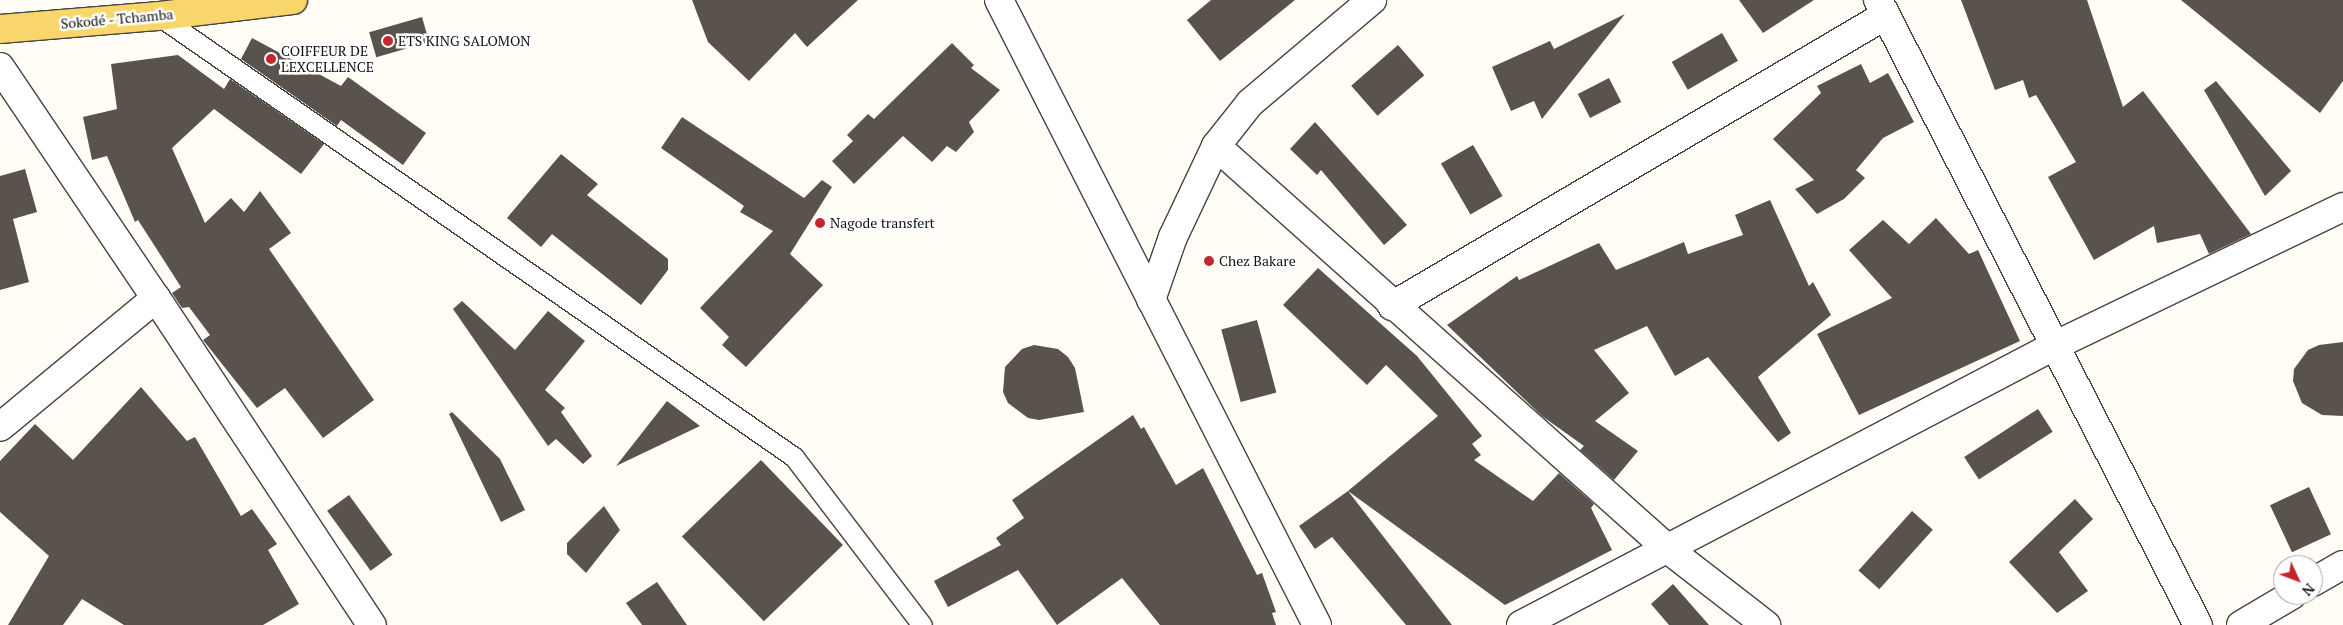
<!DOCTYPE html>
<meta charset="utf-8">
<style>
body{margin:0}
#map{position:relative;width:2343px;height:625px;overflow:hidden;background:#fffdf5;font-family:"PT Serif",serif}
div>[style]{position:absolute}
.building>*{inset:0;background:#5a524d;transform-origin:0 0}
.roads{filter:drop-shadow(1px 0 #444) drop-shadow(-1px 0 #444) drop-shadow(0 1px #444) drop-shadow(0 -1px #444)}
.lane>*{height:19px;margin:-9.5px;padding:0 9.5px;transform-origin:9.5px;border-radius:9.5px;background:#fff}
.street>*{height:28px;margin:-14px;padding:0 14px;transform-origin:14px;border-radius:14px;background:#fff}
.primary>*{height:28px;margin:-14px;padding:0 14px;transform-origin:14px;border-radius:14px;background:#f9d66b}
.dots>*{width:14px;height:14px;translate:-50% -50%;box-sizing:border-box;border:2px solid #fff;border-radius:50%}
span{translate:-50% -50%;white-space:nowrap;text-align:center;line-height:1.15;-webkit-text-stroke:5px #fff;paint-order:stroke}
.street-label{font-size:14px;color:#111}
.poi-label{font-size:14px;color:#111}
.left{translate:0 -50%;text-align:left}
.north{position:absolute;left:2273px;top:555px;width:50px;height:50px;box-sizing:border-box;background:#fff;border:1px solid #a0a0a0;border-radius:50%;rotate:133deg;font-size:14px;font-weight:700;line-height:20px;text-align:center;color:#111}
.north::after{content:'';display:block;margin:auto;width:18px;height:22px;background:#c4262e;clip-path:polygon(50% 0,100% 100%,50% 72%,0 100%)}
</style>
<div id="map">
<div class="building">
<i style="clip-path:polygon(692px 0,858px 0,807px 47px,795px 33px,749px 81px,708px 42px)"></i>
<i style="clip-path:polygon(1211px 0,1295px 0,1220px 61px,1187px 20px)"></i>
<i style="clip-path:polygon(1739px 0,1814px 0,1763px 33px)"></i>
<i style="clip-path:polygon(1961px 0,2087px 0,2123px 107px,2143px 91px,2251px 234px,2209px 254px,2200px 234px,2157px 243px,2154px 226px,2094px 260px,2048px 177px,2076px 162px,2036px 95px,2029px 98px,2023px 80px,1995px 90px)"></i>
<i style="clip-path:polygon(2181px 0,2343px 0,2343px 81px,2320px 113px)"></i>
<i style="clip-path:polygon(1625px 14px,1542px 119px,1534px 101px,1511px 111px,1492px 67px,1550px 41px,1554px 49px)"></i>
<i style="left:422px;top:17px;width:26px;height:55px;rotate:74deg"></i>
<i style="left:1722px;top:33px;width:32px;height:58px;rotate:60deg"></i>
<i style="clip-path:polygon(252px 38px,341px 86px,348px 77px,426px 133px,403px 165px,341px 120px,337px 126px,241px 59px)"></i>
<i style="clip-path:polygon(952px 43px,974px 65px,971px 68px,1000px 90px,969px 122px,974px 132px,956px 152px,947px 146px,932px 162px,903px 136px,854px 184px,832px 161px,853px 141px,847px 135px,868px 114px,874px 119px)"></i>
<i style="left:1398px;top:45px;width:40px;height:62px;rotate:49deg"></i>
<i style="clip-path:polygon(178px 55px,224px 89px,230px 79px,324px 144px,301px 174px,214px 109px,172px 148px,205px 223px,231px 198px,244px 212px,260px 191px,291px 233px,269px 249px,374px 400px,323px 438px,285px 388px,257px 408px,203px 340px,210px 335px,189px 307px,182px 308px,172px 293px,181px 287px,138px 220px,135px 222px,107px 156px,92px 160px,83px 117px,117px 109px,111px 64px)"></i>
<i style="clip-path:polygon(1861px 64px,1870px 83px,1888px 73px,1914px 122px,1883px 138px,1856px 170px,1865px 178px,1844px 199px,1817px 214px,1795px 189px,1814px 180px,1773px 139px,1821px 93px,1817px 86px)"></i>
<i style="left:1609px;top:78px;width:27px;height:35px;rotate:63deg"></i>
<i style="clip-path:polygon(2216px 81px,2291px 171px,2265px 196px,2204px 90px)"></i>
<i style="clip-path:polygon(682px 117px,804px 198px,822px 180px,832px 187px,790px 254px,823px 285px,746px 367px,722px 345px,729px 337px,700px 308px,773px 231px,740px 212px,744px 206px,661px 148px)"></i>
<i style="clip-path:polygon(1315px 122px,1407px 225px,1384px 245px,1321px 170px,1317px 175px,1290px 149px)"></i>
<i style="left:1473px;top:145px;width:59px;height:37px;rotate:60deg"></i>
<i style="clip-path:polygon(561px 154px,598px 184px,587px 195px,668px 259px,668px 270px,641px 305px,552px 234px,541px 247px,507px 218px)"></i>
<i style="clip-path:polygon(25px 169px,37px 212px,13px 219px,29px 282px,0 290px,0 176px)"></i>
<i style="clip-path:polygon(1770px 200px,1809px 286px,1813px 282px,1831px 315px,1758px 377px,1791px 433px,1778px 442px,1708px 357px,1675px 376px,1647px 326px,1594px 350px,1629px 393px,1595px 421px,1638px 451px,1614px 480px,1580px 450px,1584px 446px,1542px 416px,1447px 325px,1517px 276px,1519px 280px,1599px 243px,1616px 270px,1684px 242px,1688px 254px,1743px 235px,1735px 215px)"></i>
<i style="clip-path:polygon(1936px 218px,1969px 254px,1978px 250px,2020px 341px,1859px 415px,1817px 334px,1892px 298px,1849px 250px,1883px 220px,1909px 244px)"></i>
<i style="clip-path:polygon(1318px 268px,1417px 356px,1482px 436px,1472px 444px,1481px 455px,1474px 460px,1533px 501px,1559px 473px,1594px 504px,1591px 508px,1612px 550px,1505px 605px,1348px 491px,1452px 625px,1406px 625px,1332px 537px,1315px 549px,1299px 526px,1348px 491px,1438px 416px,1386px 365px,1367px 385px,1283px 305px)"></i>
<i style="clip-path:polygon(462px 301px,515px 350px,548px 311px,585px 341px,545px 390px,565px 408px,561px 412px,592px 456px,583px 464px,556px 439px,548px 446px,453px 309px)"></i>
<i style="left:1257px;top:320px;width:75px;height:37px;rotate:75deg"></i>
<i style="clip-path:polygon(2343px 342px,2343px 416px,2322px 415px,2302px 403px,2293px 381px,2294px 369px,2308px 350px,2319px 345px)"></i>
<i style="clip-path:polygon(1034px 345px,1058px 349px,1068px 357px,1075px 368px,1084px 412px,1039px 420px,1028px 418px,1008px 403px,1003px 392px,1005px 367px,1022px 349px)"></i>
<i style="clip-path:polygon(141px 387px,187px 441px,195px 437px,241px 516px,252px 509px,277px 544px,268px 550px,299px 604px,263px 625px,124px 625px,82px 599px,63px 625px,8px 625px,49px 556px,0 512px,0 461px,35px 424px,73px 460px)"></i>
<i style="clip-path:polygon(667px 401px,700px 426px,616px 466px)"></i>
<i style="left:2038px;top:409px;width:27px;height:88px;rotate:57deg"></i>
<i style="clip-path:polygon(452px 412px,500px 459px,525px 510px,501px 522px,449px 414px)"></i>
<i style="clip-path:polygon(1133px 415px,1141px 429px,1144px 427px,1176px 485px,1203px 468px,1257px 575px,1262px 573px,1276px 612px,1272px 613px,1276px 625px,1160px 625px,1122px 578px,1057px 625px,1018px 570px,948px 607px,934px 581px,1001px 545px,996px 538px,1024px 518px,1012px 500px)"></i>
<i style="left:761px;top:460px;width:118px;height:110px;rotate:46deg"></i>
<i style="left:2309px;top:487px;width:52px;height:43px;rotate:65deg"></i>
<i style="left:349px;top:495px;width:74px;height:27px;rotate:54deg"></i>
<i style="clip-path:polygon(2075px 499px,2093px 519px,2059px 552px,2088px 591px,2057px 613px,2009px 562px)"></i>
<i style="clip-path:polygon(604px 506px,620px 530px,586px 573px,567px 554px,567px 543px)"></i>
<i style="left:1912px;top:511px;width:28px;height:80px;rotate:42deg"></i>
<i style="clip-path:polygon(657px 582px,687px 625px,642px 625px,626px 603px)"></i>
<i style="clip-path:polygon(1673px 584px,1709px 625px,1669px 625px,1651px 604px)"></i>
</div>
<div class="roads">
<div class="lane">
<i style="left:159px;top:16px;width:773px;rotate:34.78deg"></i>
<i style="left:794px;top:457px;width:211px;rotate:52.7deg"></i>
</div>
<div class="street">
<i style="left:999px;top:0;width:701px;rotate:63.03deg"></i>
<i style="left:1878px;top:0;width:702px;rotate:62.89deg"></i>
<i style="left:0;top:67px;width:279px;rotate:56deg"></i>
<i style="left:156px;top:298px;width:202px;rotate:140.4deg"></i>
<i style="left:1216px;top:146px;width:607px;rotate:41.73deg"></i>
<i style="left:1669px;top:550px;width:123px;rotate:37.7deg"></i>
<i style="left:156px;top:298px;width:392px;rotate:56.6deg"></i>
<i style="left:1151px;top:300px;width:67px;rotate:-70.8deg"></i>
<i style="left:1173px;top:237px;width:101px;rotate:-64.7deg"></i>
<i style="left:1216px;top:146px;width:55px;rotate:-51.7deg"></i>
<i style="left:1250px;top:103px;width:160px;rotate:-40.2deg"></i>
<i style="left:1392px;top:306px;width:573px;rotate:-30.5deg"></i>
<i style="left:2313px;top:582px;width:34px;rotate:-30deg"></i>
<i style="left:1521px;top:625px;width:604px;rotate:-27.63deg"></i>
<i style="left:2056px;top:345px;width:318px;rotate:-25.7deg"></i>
<i style="left:2241px;top:625px;width:59px;rotate:-30.5deg"></i>
</div>
<div class="primary">
<i style="left:0;top:29px;width:160px;rotate:-4.7deg"></i>
<i style="left:159px;top:16px;width:135px;rotate:-6.8deg"></i>
</div>
</div>
<div class="dots">
<i style="left:388px;top:41px;background:#c4262e"></i>
<i style="left:271px;top:59px;background:#c4262e"></i>
<i style="left:820px;top:223px;background:#c4262e"></i>
<i style="left:1209px;top:261px;background:#c4262e"></i>
</div>
<div class="street-label">
<span style="left:117px;top:19px;rotate:-5deg">Sokodé - Tchamba</span>
</div>
<div class="poi-label">
<span class="left" style="left:398px;top:41px">ETS KING SALOMON</span>
<span class="left" style="left:281px;top:59px">COIFFEUR DE<br>LEXCELLENCE</span>
<span class="left" style="left:830px;top:223px">Nagode transfert</span>
<span class="left" style="left:1219px;top:261px">Chez Bakare</span>
</div>
<div class="north">N</div>
</div>
